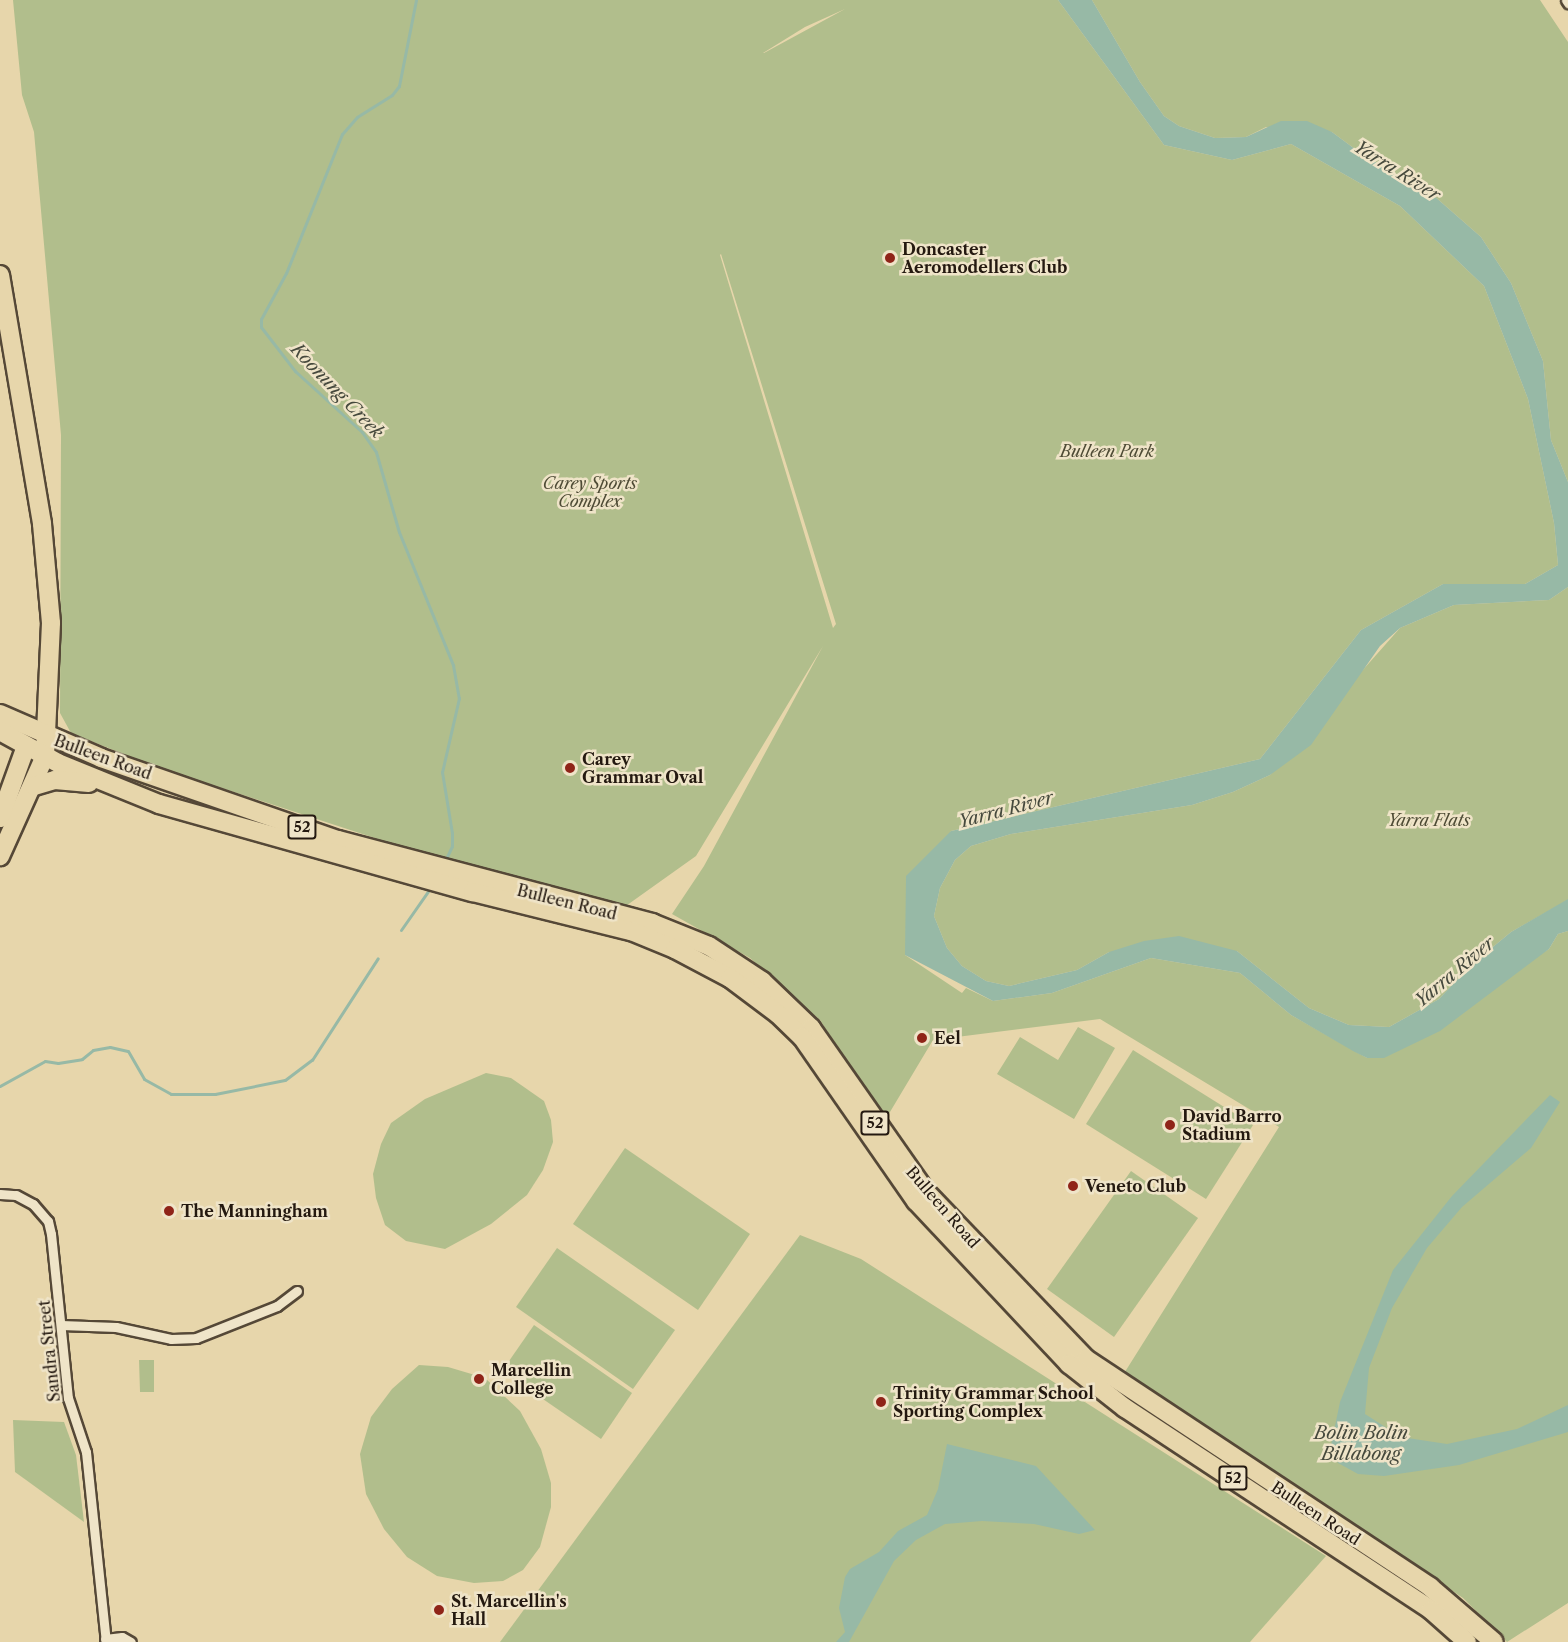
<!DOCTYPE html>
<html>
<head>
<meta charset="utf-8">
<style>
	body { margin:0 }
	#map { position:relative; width:1568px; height:1642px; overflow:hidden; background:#e7d6ab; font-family:"Libre Caslon Text",serif }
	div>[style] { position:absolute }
	.green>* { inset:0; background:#b1be8c }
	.water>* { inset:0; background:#97b9a6 }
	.stream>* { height:3px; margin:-1.5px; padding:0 1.5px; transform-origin:1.5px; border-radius:1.5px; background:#97b9a6 }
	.roads { filter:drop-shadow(2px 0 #554837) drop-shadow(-2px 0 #554837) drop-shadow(0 2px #554837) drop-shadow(0 -2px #554837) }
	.street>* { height:9px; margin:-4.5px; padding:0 4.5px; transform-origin:4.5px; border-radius:4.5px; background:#efe4c8 }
	.highway>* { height:18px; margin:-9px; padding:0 9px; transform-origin:9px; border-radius:9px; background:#e7d6ab }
	.dots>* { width:16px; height:16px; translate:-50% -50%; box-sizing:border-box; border:3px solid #efe4c8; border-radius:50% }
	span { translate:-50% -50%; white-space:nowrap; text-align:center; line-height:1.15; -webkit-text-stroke:5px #efe4c8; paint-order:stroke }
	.shield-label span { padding:2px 4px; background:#efe4c8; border:2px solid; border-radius:4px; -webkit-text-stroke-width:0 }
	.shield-label { font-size:15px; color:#241910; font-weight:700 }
	.poi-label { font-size:16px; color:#241910; font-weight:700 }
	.left { translate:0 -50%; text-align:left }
	.park-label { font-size:16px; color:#4e4b35; font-style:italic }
	.street-label { font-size:16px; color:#241910 }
	.water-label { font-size:18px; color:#46493d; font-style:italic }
</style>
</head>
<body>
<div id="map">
	<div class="green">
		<div style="clip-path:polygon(evenodd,13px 0,1058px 0,1164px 145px,1232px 160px,1291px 144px,1400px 206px,1484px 286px,1528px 399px,1554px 523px,1558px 565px,1525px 584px,1443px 584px,1361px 630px,1260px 759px,951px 831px,905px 955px,962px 993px,966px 988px,993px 1001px,1052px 993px,1151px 958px,1240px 973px,1291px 1015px,1367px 1058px,1549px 949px,1558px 934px,1568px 931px,1568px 1603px,1507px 1642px,1463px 1598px,1244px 1451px,1123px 1375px,1279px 1127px,1100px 1019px,933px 1040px,884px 1122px,820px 1020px,750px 958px,672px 914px,704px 866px,823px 646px,696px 856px,623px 908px,445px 861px,148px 764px,71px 733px,60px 713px,61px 435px,34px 132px,22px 95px,13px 0,845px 9px,764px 53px,763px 53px,805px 27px,845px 9px,13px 0,721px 254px,836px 624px,833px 628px,720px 255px,721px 254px)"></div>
		<div style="clip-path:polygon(1092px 0,1540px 0,1568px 42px,1568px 482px,1551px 440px,1543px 361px,1511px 283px,1481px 237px,1433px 195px,1363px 155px,1332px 132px,1266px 127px,1246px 137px,1215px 138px,1179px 126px,1164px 116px,1140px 82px)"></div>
		<div style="clip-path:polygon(1568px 587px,1568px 900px,1511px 932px,1471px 965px,1439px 999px,1389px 1027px,1349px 1025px,1309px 1008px,1237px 951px,1109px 952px,1077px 970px,1009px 986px,986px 981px,962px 966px,947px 948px,934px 916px,940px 888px,955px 860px,971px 846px,1011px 834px,1192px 805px,1233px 792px,1270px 775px,1400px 628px,1454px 605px,1549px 600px)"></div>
		<div style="clip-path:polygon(1078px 1027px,1115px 1048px,1074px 1119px,997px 1074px,1020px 1037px,1058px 1060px)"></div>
		<div style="clip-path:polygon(1133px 1050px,1253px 1125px,1206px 1199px,1086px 1124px)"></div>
		<div style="clip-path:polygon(486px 1073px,511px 1078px,544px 1101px,551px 1120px,553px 1142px,543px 1170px,527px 1195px,491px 1224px,445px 1249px,406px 1241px,385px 1225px,376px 1198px,373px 1174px,381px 1144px,391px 1123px,425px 1099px)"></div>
		<div style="clip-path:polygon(625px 1148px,750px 1234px,698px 1310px,573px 1224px)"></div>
		<div style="clip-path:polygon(1131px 1171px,1198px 1218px,1114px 1337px,1047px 1289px)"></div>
		<div style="clip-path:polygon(800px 1235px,861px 1259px,1326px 1556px,1250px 1642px,500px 1642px)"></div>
		<div style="clip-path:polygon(557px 1248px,675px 1330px,633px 1389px,516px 1307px)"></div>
		<div style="clip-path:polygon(534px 1325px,632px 1393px,601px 1439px,502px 1371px)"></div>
		<div style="clip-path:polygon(139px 1360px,154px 1360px,154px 1392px,140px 1392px)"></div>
		<div style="clip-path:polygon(419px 1365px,448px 1367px,485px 1378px,520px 1411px,541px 1449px,551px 1483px,551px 1507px,540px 1547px,523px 1570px,503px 1581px,474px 1583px,437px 1576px,407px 1557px,384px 1529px,366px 1494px,360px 1454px,371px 1417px,392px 1389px)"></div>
		<div style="clip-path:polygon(13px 1420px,64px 1422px,76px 1455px,84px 1522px,15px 1472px)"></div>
	</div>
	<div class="water">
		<div style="clip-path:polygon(1058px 0,1092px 0,1140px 82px,1164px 116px,1179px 126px,1215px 138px,1246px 137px,1281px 121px,1307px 121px,1332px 132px,1363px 155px,1433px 195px,1481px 237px,1511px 283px,1543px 361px,1551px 440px,1568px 482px,1568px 587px,1549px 600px,1454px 605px,1400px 628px,1380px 646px,1311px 745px,1270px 775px,1233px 792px,1192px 805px,1011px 834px,971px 846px,955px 860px,940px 888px,934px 916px,947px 948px,962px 966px,986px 981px,1009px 986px,1077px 970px,1109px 952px,1144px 941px,1179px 936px,1237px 951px,1309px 1008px,1349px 1025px,1389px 1027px,1439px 999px,1471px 965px,1511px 932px,1568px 899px,1568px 931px,1558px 934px,1549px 949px,1440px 1031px,1384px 1058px,1367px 1058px,1353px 1051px,1291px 1015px,1240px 973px,1151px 958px,1052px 993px,993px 1001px,905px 955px,906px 876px,951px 831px,1260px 759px,1361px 630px,1443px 584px,1525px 584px,1558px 565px,1554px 523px,1528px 399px,1484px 286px,1400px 206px,1291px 144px,1232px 160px,1164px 145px)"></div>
		<div style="clip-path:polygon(1550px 1095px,1560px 1102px,1531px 1148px,1462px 1207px,1427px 1248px,1392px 1308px,1369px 1368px,1365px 1414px,1401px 1437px,1447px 1444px,1517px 1429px,1568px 1405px,1568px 1432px,1459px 1465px,1384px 1476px,1358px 1474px,1338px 1463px,1331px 1445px,1340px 1402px,1393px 1270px,1452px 1196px)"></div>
		<div style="clip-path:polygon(947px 1444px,1036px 1466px,1095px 1530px,1079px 1534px,1034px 1524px,982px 1521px,945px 1524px,916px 1540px,894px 1561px,849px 1642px,836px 1642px,845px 1632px,839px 1608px,845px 1577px,850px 1569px,879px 1552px,898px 1531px,927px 1515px,938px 1489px)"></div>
	</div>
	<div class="stream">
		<div style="left:416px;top:0;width:88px;rotate:101.2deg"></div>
		<div style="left:399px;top:86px;width:11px;rotate:128deg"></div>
		<div style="left:392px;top:95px;width:41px;rotate:147.8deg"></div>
		<div style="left:357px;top:117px;width:23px;rotate:131deg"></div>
		<div style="left:342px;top:134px;width:150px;rotate:111.9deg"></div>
		<div style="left:286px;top:273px;width:52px;rotate:118.5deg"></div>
		<div style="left:261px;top:319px;width:8px;rotate:90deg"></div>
		<div style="left:261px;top:327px;width:56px;rotate:52.3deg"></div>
		<div style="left:295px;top:371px;width:91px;rotate:42.3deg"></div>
		<div style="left:362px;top:432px;width:24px;rotate:55deg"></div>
		<div style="left:376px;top:452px;width:83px;rotate:74deg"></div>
		<div style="left:399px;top:532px;width:144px;rotate:67.9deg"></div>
		<div style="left:453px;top:665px;width:34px;rotate:80deg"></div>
		<div style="left:459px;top:698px;width:76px;rotate:102.9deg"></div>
		<div style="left:442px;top:772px;width:62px;rotate:80.7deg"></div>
		<div style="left:452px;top:833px;width:13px;rotate:90deg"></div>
		<div style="left:452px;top:846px;width:19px;rotate:115deg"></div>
		<div style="left:401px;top:930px;width:52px;rotate:-55.1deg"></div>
		<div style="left:0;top:1086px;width:51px;rotate:-29.1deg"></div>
		<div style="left:45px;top:1061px;width:13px;rotate:9deg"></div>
		<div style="left:58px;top:1063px;width:24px;rotate:-9deg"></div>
		<div style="left:82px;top:1059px;width:14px;rotate:-39deg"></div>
		<div style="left:93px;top:1050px;width:17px;rotate:-10deg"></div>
		<div style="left:110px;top:1047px;width:18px;rotate:13deg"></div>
		<div style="left:128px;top:1051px;width:32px;rotate:60deg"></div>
		<div style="left:144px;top:1079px;width:31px;rotate:29deg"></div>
		<div style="left:171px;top:1094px;width:44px"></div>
		<div style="left:215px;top:1094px;width:71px;rotate:-11.3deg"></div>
		<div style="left:285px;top:1080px;width:34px;rotate:-37deg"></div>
		<div style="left:312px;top:1060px;width:121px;rotate:-57.1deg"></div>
	</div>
	<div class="roads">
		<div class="street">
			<div style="left:1566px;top:0;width:4px;rotate:56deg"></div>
			<div style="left:0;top:1194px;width:16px;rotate:4deg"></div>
			<div style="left:16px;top:1195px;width:19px;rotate:28deg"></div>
			<div style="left:33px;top:1204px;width:23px;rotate:49deg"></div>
			<div style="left:48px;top:1221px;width:13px;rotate:77deg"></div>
			<div style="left:51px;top:1234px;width:165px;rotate:84.1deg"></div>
			<div style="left:68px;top:1398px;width:57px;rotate:71.6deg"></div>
			<div style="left:86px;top:1452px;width:191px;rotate:84deg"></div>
			<div style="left:61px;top:1325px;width:55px;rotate:2.1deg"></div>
			<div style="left:116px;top:1327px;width:56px;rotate:12.3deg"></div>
			<div style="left:171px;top:1339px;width:25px;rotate:-2deg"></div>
			<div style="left:196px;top:1338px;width:87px;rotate:-21.6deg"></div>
			<div style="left:277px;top:1306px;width:25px;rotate:-37deg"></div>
			<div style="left:105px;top:1639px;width:17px;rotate:-7deg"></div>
			<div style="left:122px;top:1637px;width:10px;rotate:29deg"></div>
		</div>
		<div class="highway">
			<div style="left:0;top:275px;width:253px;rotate:80.4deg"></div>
			<div style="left:42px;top:524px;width:99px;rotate:84.8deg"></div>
			<div style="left:51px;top:623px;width:133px;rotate:92.6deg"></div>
			<div style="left:45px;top:756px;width:110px;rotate:114.2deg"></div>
			<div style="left:0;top:714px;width:110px;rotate:23.5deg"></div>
			<div style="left:101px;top:758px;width:251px;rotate:19.1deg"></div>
			<div style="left:338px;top:840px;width:325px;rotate:14.8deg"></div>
			<div style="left:652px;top:923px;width:61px;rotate:22deg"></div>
			<div style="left:709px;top:946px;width:64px;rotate:33.4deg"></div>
			<div style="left:762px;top:981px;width:68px;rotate:43.8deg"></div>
			<div style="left:811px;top:1028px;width:199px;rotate:55deg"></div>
			<div style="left:925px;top:1191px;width:233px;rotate:46.2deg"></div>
			<div style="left:1086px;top:1359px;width:413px;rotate:33.5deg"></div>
			<div style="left:1430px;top:1587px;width:84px;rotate:40.7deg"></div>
			<div style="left:0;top:731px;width:66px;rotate:28.9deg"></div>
			<div style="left:58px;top:763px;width:109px;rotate:22.1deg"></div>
			<div style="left:159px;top:804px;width:326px;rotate:15.7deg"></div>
			<div style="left:473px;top:892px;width:163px;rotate:13.9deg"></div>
			<div style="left:631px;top:931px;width:48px;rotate:22.2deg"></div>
			<div style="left:675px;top:949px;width:62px;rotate:27.8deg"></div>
			<div style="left:730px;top:978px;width:60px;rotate:36.9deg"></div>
			<div style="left:778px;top:1014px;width:33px;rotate:44deg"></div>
			<div style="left:802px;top:1037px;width:200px;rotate:55.2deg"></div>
			<div style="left:916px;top:1201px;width:224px;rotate:46.8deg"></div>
			<div style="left:1069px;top:1364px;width:71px;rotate:38.2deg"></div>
			<div style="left:1125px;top:1408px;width:367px;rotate:33.4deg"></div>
			<div style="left:1431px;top:1610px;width:48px;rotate:41.6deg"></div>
			<div style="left:34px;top:786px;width:22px;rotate:-16deg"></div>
			<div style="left:55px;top:780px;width:34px;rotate:5deg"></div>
			<div style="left:0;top:818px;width:77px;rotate:-70.1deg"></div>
		</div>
	</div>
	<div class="dots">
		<div style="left:890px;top:258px;background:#8f2418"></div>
		<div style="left:570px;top:768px;background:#8f2418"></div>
		<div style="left:922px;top:1038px;background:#8f2418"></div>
		<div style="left:1170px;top:1125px;background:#8f2418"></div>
		<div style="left:1073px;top:1186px;background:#8f2418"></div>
		<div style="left:169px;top:1211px;background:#8f2418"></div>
		<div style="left:479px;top:1379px;background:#8f2418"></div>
		<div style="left:881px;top:1402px;background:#8f2418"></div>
		<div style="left:439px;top:1610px;background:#8f2418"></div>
	</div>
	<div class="shield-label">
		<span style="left:302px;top:827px">52</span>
		<span style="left:875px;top:1123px">52</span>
		<span style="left:1233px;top:1478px">52</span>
	</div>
	<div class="poi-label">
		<span class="left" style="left:902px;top:258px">Doncaster<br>Aeromodellers Club</span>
		<span class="left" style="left:582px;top:768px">Carey<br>Grammar Oval</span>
		<span class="left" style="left:934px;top:1038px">Eel</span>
		<span class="left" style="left:1182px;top:1125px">David Barro<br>Stadium</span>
		<span class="left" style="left:1085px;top:1186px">Veneto Club</span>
		<span class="left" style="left:181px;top:1211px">The Manningham</span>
		<span class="left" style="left:491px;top:1379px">Marcellin<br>College</span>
		<span class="left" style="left:893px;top:1402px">Trinity Grammar School<br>Sporting Complex</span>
		<span class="left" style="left:451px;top:1610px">St. Marcellin's<br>Hall</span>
	</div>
	<div class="park-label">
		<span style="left:1107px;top:451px">Bulleen Park</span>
		<span style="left:590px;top:492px">Carey Sports<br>Complex</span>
		<span style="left:1429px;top:820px">Yarra Flats</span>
	</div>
	<div class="street-label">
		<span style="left:103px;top:757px;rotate:20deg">Bulleen Road</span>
		<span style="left:567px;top:902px;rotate:14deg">Bulleen Road</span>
		<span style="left:943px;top:1207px;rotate:49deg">Bulleen Road</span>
		<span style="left:49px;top:1351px;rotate:-96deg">Sandra Street</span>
		<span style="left:1316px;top:1513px;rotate:33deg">Bulleen Road</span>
	</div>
	<div class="water-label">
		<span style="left:1397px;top:171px;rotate:32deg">Yarra River</span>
		<span style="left:337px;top:391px;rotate:46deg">Koonung Creek</span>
		<span style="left:1006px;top:810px;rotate:-15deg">Yarra River</span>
		<span style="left:1455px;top:972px;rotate:-40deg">Yarra River</span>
		<span style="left:1361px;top:1444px">Bolin Bolin<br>Billabong</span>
	</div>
</div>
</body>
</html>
